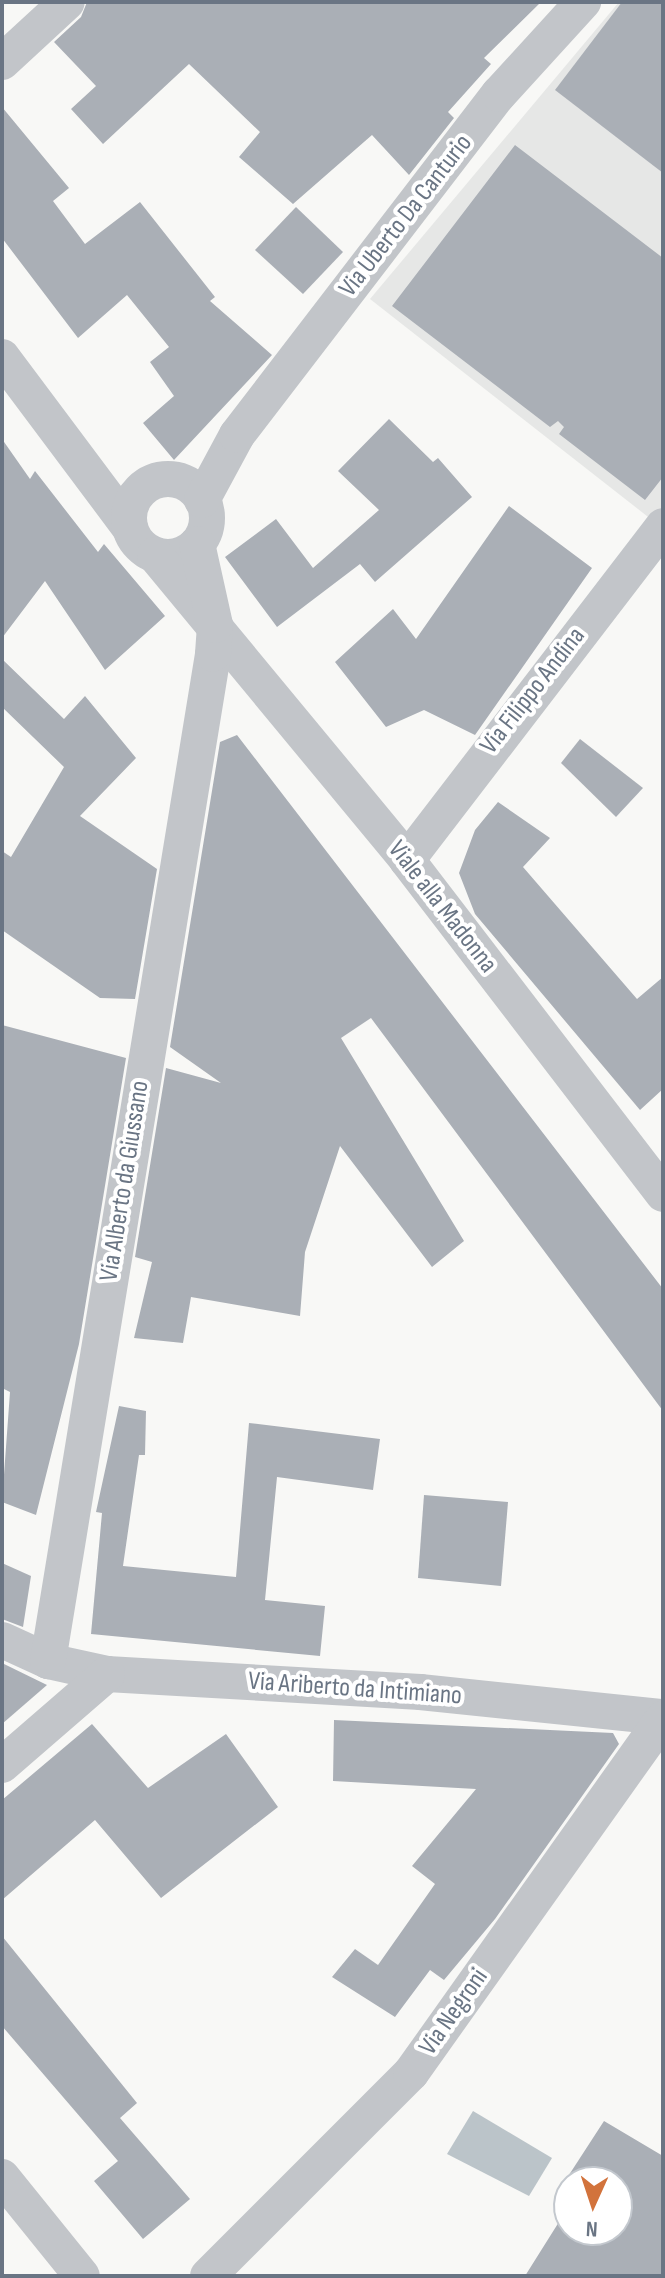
<!DOCTYPE html>
<html>
<head>
<meta charset="utf-8">
<style>
	body { margin:0 }
	#map { position:relative; width:665px; height:2278px; overflow:hidden; background:#f8f8f6; font-family:"Sofia Sans Condensed",sans-serif }
	div>[style] { position:absolute }
	.built>* { inset:0; background:#e6e7e6 }
	.water>* { inset:0; background:#bbc4c9 }
	.building>* { inset:0; background:#aaafb6 }
	.minor>* { height:36px; margin:-18px; padding:0 18px; transform-origin:18px; border-radius:18px; background:#c2c5c9 }
	.minor>.ring { margin:-18px; padding:0; box-sizing:content-box; background:none; border:36px solid #c2c5c9; border-radius:50% }
	span { translate:-50% -50%; white-space:nowrap; text-align:center; line-height:1.15; -webkit-text-stroke:8px #fff; paint-order:stroke }
	.street-label { font-size:26px; color:#6a7584 }
	.frame { position:absolute; inset:0; border:4px solid #6a7584; pointer-events:none }
	.north { position:absolute; left:553px; top:2166px; width:80px; height:80px; box-sizing:border-box; background:#fff; border:2px solid #c3c8ce; border-radius:50%; rotate:183deg; font-size:22px; font-weight:700; line-height:32px; text-align:center; color:#6a7584 }
	.north::after { content:''; display:block; margin:auto; width:28px; height:36px; background:#d2733c; clip-path:polygon(50% 0,100% 100%,50% 72%,0 100%) }
</style>
</head>
<body>
<div id="map">
	<div class="built">
		<div style="clip-path:polygon(619px 2px,663px 2px,663px 506px,652px 520px,370px 299px)"></div>
	</div>
	<div class="water">
		<div style="clip-path:polygon(473px 2111px,552px 2158px,529px 2196px,447px 2154px)"></div>
	</div>
	<div class="building">
		<div style="clip-path:polygon(87px 2px,541px 2px,484px 58px,491px 64px,448px 112px,454px 118px,409px 175px,372px 135px,293px 204px,239px 157px,260px 132px,189px 64px,103px 144px,71px 109px,96px 86px,54px 42px,81px 17px)"></div>
		<div style="clip-path:polygon(622px 2px,663px 2px,663px 173px,555px 90px)"></div>
		<div style="clip-path:polygon(2px 107px,69px 188px,53px 201px,85px 244px,140px 202px,215px 297px,210px 301px,272px 355px,174px 460px,143px 423px,174px 396px,150px 362px,169px 347px,127px 295px,78px 338px,2px 238px)"></div>
		<div style="clip-path:polygon(515px 145px,663px 258px,663px 477px,645px 500px,559px 434px,564px 427px,558px 421px,550px 427px,392px 306px)"></div>
		<div style="clip-path:polygon(296px 207px,343px 252px,303px 294px,255px 250px)"></div>
		<div style="clip-path:polygon(389px 419px,433px 462px,438px 458px,472px 497px,375px 582px,360px 564px,277px 627px,225px 557px,276px 519px,313px 568px,379px 510px,338px 471px)"></div>
		<div style="clip-path:polygon(2px 439px,30px 479px,35px 471px,98px 552px,104px 544px,165px 616px,105px 670px,45px 581px,2px 638px)"></div>
		<div style="clip-path:polygon(509px 506px,592px 568px,475px 735px,424px 710px,386px 727px,335px 662px,393px 609px,416px 639px)"></div>
		<div style="clip-path:polygon(2px 659px,64px 719px,85px 696px,136px 758px,80px 816px,157px 869px,135px 999px,100px 998px,2px 930px,2px 851px,11px 857px,64px 767px,2px 707px)"></div>
		<div style="clip-path:polygon(237px 735px,663px 1289px,663px 1411px,371px 1018px,341px 1038px,464px 1241px,432px 1267px,340px 1146px,305px 1252px,300px 1316px,191px 1297px,183px 1343px,134px 1338px,152px 1262px,135px 1257px,166px 1068px,221px 1083px,170px 1047px,220px 742px)"></div>
		<div style="clip-path:polygon(580px 739px,643px 788px,616px 817px,561px 763px)"></div>
		<div style="clip-path:polygon(498px 802px,550px 838px,523px 867px,637px 999px,663px 977px,663px 1089px,640px 1110px,475px 914px,459px 873px,475px 830px)"></div>
		<div style="clip-path:polygon(2px 1025px,126px 1058px,79px 1344px,36px 1515px,2px 1502px,10px 1392px,2px 1388px)"></div>
		<div style="clip-path:polygon(119px 1406px,146px 1411px,145px 1455px,139px 1455px,123px 1566px,236px 1577px,249px 1423px,380px 1439px,373px 1490px,277px 1477px,265px 1600px,325px 1606px,320px 1656px,91px 1634px,102px 1513px,96px 1512px)"></div>
		<div style="clip-path:polygon(424px 1495px,508px 1502px,501px 1586px,418px 1578px)"></div>
		<div style="clip-path:polygon(2px 1563px,31px 1576px,23px 1627px,2px 1619px)"></div>
		<div style="clip-path:polygon(2px 1663px,47px 1685px,2px 1724px)"></div>
		<div style="clip-path:polygon(334px 1720px,613px 1733px,619px 1744px,495px 1919px,444px 1980px,430px 1970px,395px 2017px,332px 1977px,355px 1949px,378px 1965px,435px 1884px,412px 1866px,476px 1789px,333px 1781px)"></div>
		<div style="clip-path:polygon(92px 1724px,148px 1788px,226px 1734px,278px 1807px,161px 1898px,95px 1820px,2px 1900px,2px 1800px)"></div>
		<div style="clip-path:polygon(2px 1936px,137px 2103px,120px 2118px,190px 2199px,143px 2239px,94px 2181px,118px 2161px,2px 2026px)"></div>
		<div style="clip-path:polygon(604px 2121px,663px 2156px,663px 2276px,525px 2276px,569px 2206px,569px 2230px,617px 2230px,617px 2182px,569px 2182px,569px 2206px,554px 2198px)"></div>
	</div>
	<div class="minor">
		<div style="left:2px;top:62px;width:88px;rotate:-42.7deg"></div>
		<div style="left:2px;top:357px;width:214px;rotate:53.2deg"></div>
		<div class="ring" style="left:129px;top:479px;width:42px;height:42px"></div>
		<div style="left:202px;top:500px;width:74px;rotate:-61.7deg"></div>
		<div style="left:237px;top:435px;width:430px;rotate:-52.5deg"></div>
		<div style="left:499px;top:94px;width:125px;rotate:-47.6deg"></div>
		<div style="left:155px;top:555px;width:396px;rotate:50.4deg"></div>
		<div style="left:407px;top:860px;width:421px;rotate:52.5deg"></div>
		<div style="left:407px;top:860px;width:421px;rotate:-52.5deg"></div>
		<div style="left:2px;top:1640px;width:51px;rotate:24.5deg"></div>
		<div style="left:48px;top:1661px;width:60px;rotate:12.4deg"></div>
		<div style="left:107px;top:1674px;width:314px;rotate:3.3deg"></div>
		<div style="left:420px;top:1692px;width:244px;rotate:5.9deg"></div>
		<div style="left:48px;top:1661px;width:1020px;rotate:-80.69deg"></div>
		<div style="left:213px;top:654px;width:29px;rotate:-86deg"></div>
		<div style="left:215px;top:625px;width:83px;rotate:-102.5deg"></div>
		<div style="left:2px;top:1765px;width:139px;rotate:-40.9deg"></div>
		<div style="left:2px;top:2177px;width:127px;rotate:51.1deg"></div>
		<div style="left:208px;top:2276px;width:287px;rotate:-45deg"></div>
		<div style="left:411px;top:2073px;width:435px;rotate:-54.6deg"></div>
	</div>
	<div class="street-label">
		<span style="left:406px;top:216px;rotate:-52deg">Via Uberto Da Canturio</span>
		<span style="left:533px;top:691px;rotate:-52deg">Via Filippo Andina</span>
		<span style="left:442px;top:907px;rotate:52deg">Viale alla Madonna</span>
		<span style="left:125px;top:1181px;rotate:-81deg">Via Alberto da Giussano</span>
		<span style="left:355px;top:1689px;rotate:4deg">Via Ariberto da Intimiano</span>
		<span style="left:454px;top:2012px;rotate:-55deg">Via Negroni</span>
	</div>
	<div class="frame"></div>
	<div class="north">N</div>
</div>
</body>
</html>
